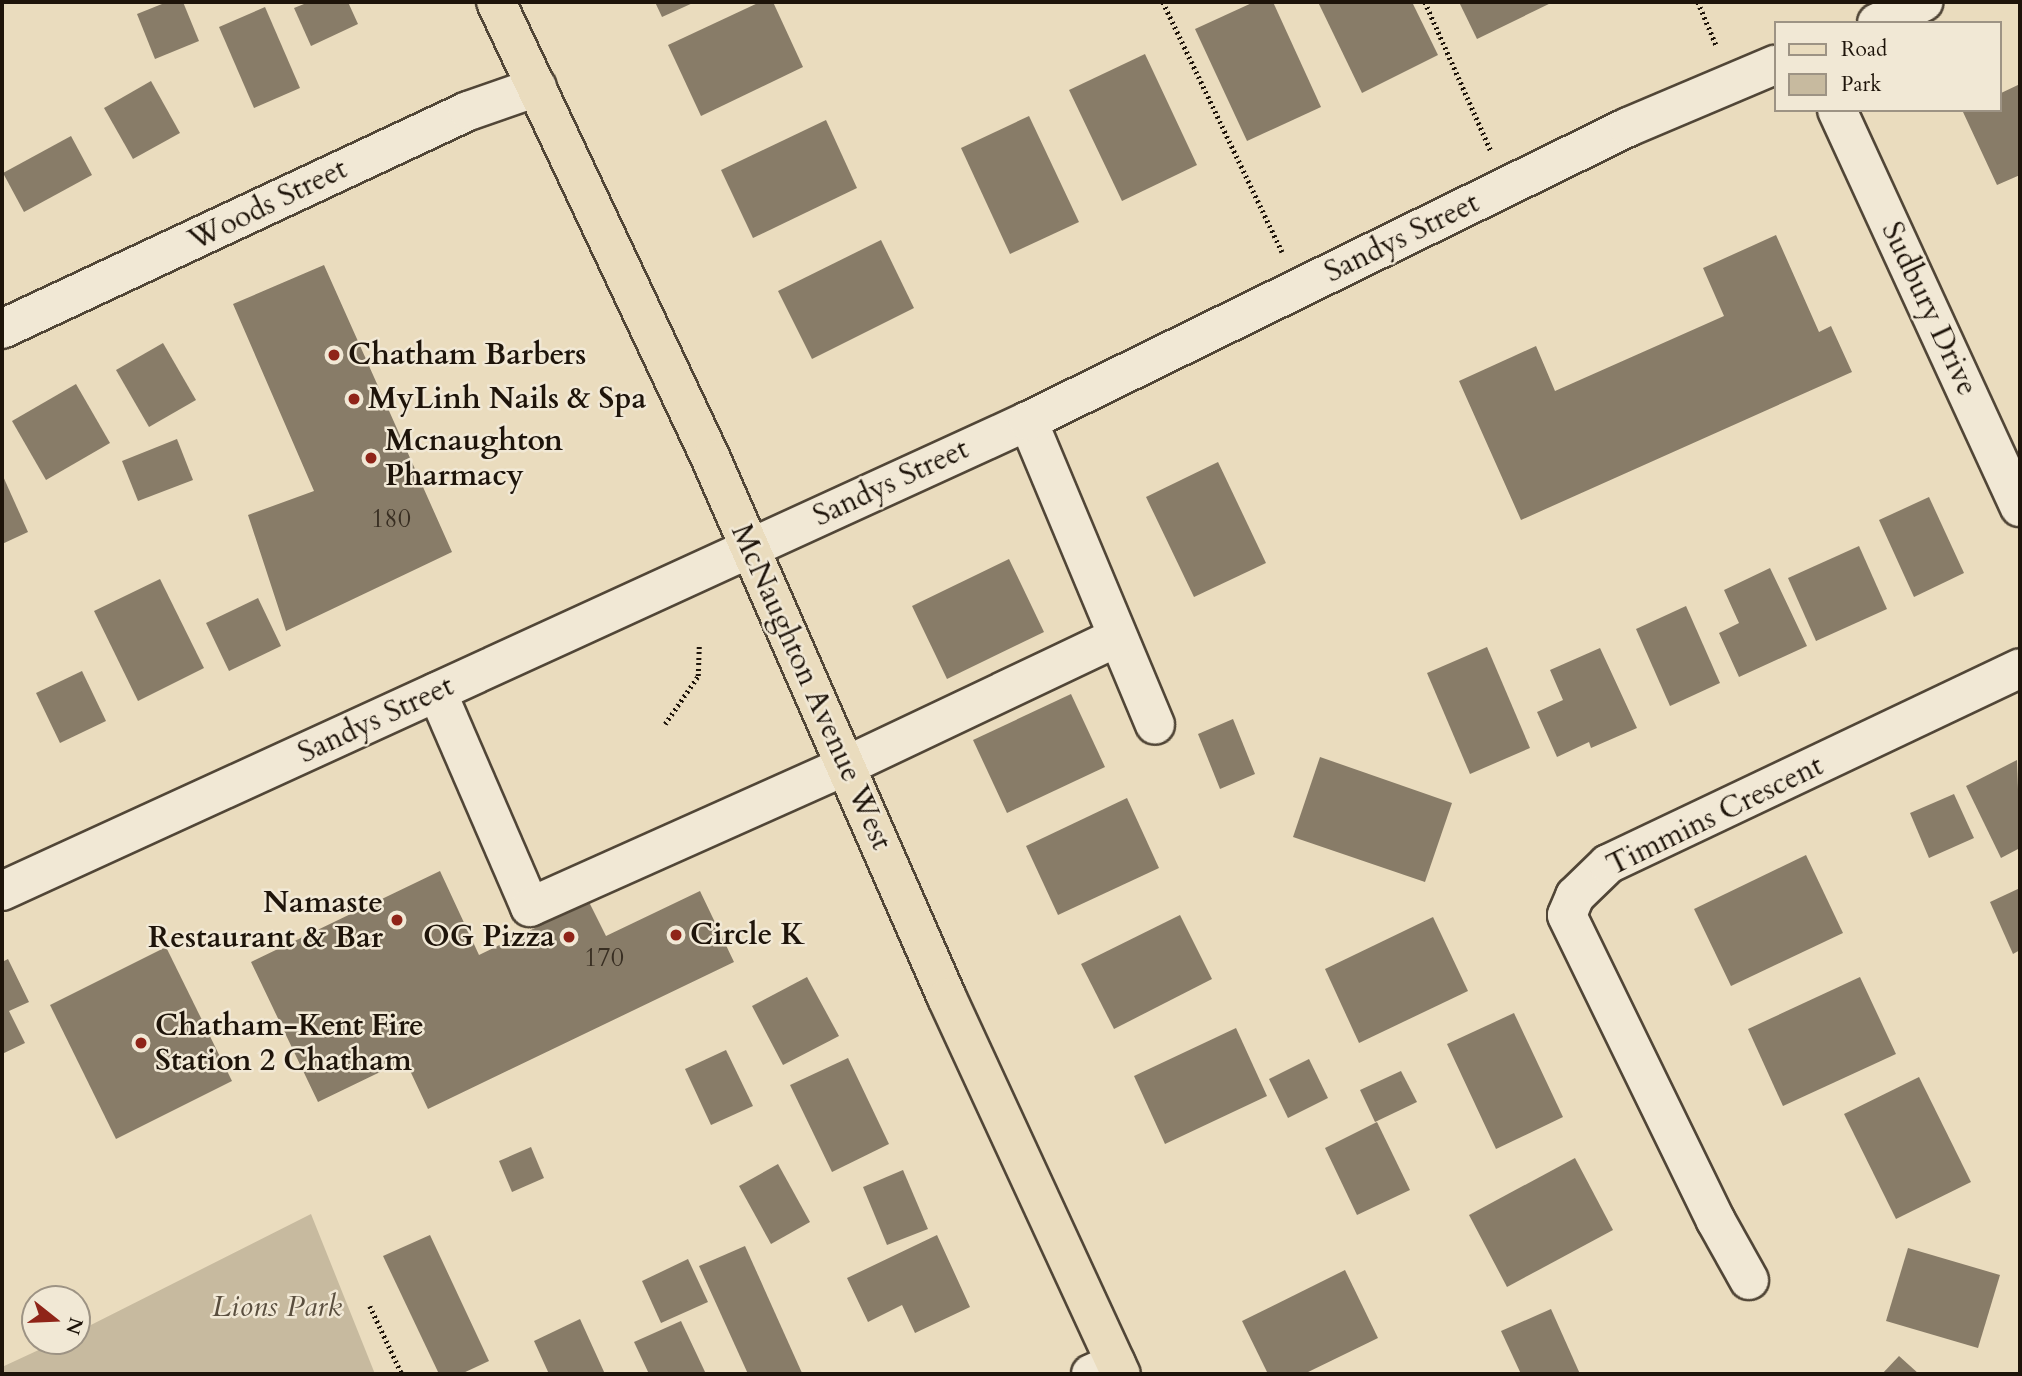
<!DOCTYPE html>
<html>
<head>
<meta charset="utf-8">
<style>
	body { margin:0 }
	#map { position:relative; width:2022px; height:1376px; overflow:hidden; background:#eadcbe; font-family:Cardo,serif }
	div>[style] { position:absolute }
	.green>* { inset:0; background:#c7ba9f }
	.building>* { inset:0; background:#887c68 }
	.path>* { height:4.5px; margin-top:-2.25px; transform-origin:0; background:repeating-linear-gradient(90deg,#1e140a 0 2px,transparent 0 5.5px) }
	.roads { filter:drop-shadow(2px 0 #514637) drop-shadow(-2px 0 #514637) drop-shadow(0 2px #514637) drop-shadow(0 -2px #514637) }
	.minor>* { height:38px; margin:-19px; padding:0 19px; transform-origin:19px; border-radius:19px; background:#f1e8d5 }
	.major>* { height:38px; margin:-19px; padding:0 19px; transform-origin:19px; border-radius:19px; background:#eadcbe }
	.dots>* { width:19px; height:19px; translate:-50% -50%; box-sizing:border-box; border:4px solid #f1e8d5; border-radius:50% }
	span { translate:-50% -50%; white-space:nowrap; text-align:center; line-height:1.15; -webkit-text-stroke:5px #f1e8d5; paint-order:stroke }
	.number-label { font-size:26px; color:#382e22 }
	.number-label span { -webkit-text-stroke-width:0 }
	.street-label { font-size:30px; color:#1e140a }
	.poi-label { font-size:30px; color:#1e140a; font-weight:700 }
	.left { translate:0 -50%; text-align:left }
	.right { translate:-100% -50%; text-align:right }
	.park-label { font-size:30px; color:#594e3e; font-style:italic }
	.frame { position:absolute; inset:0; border:4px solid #1e140a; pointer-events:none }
	.legend { position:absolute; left:1774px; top:21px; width:228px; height:91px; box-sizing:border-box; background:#f1e8d5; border:2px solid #9d9384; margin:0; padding:9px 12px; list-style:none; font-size:21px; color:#1e140a }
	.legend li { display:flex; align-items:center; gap:14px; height:35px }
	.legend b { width:35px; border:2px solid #9d9384 }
	.north { position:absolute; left:21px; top:1285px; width:70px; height:70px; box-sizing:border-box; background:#f1e8d5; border:2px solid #9d9384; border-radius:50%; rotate:108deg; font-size:19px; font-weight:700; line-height:28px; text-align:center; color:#1e140a }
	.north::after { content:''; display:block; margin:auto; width:24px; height:32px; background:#8f2418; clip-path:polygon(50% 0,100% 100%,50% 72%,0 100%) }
</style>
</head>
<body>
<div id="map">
	<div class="green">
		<div style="clip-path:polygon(311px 1214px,375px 1374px,2px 1374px,2px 1367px,58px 1341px,77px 1341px,77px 1332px)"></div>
	</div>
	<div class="building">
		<div style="clip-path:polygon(167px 2px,183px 2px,199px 41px,155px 59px,137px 14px)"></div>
		<div style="clip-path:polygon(309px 2px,348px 2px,358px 24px,311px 46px,294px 8px)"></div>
		<div style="clip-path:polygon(655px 2px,695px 2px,662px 17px)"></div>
		<div style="clip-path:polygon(760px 2px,773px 2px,803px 67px,701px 116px,668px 45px)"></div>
		<div style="clip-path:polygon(1254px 2px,1273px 2px,1321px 107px,1247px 141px,1195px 29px)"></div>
		<div style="clip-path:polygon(1318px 2px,1412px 2px,1438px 55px,1362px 93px)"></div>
		<div style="clip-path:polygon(1459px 2px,1553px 2px,1477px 39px)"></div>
		<div style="clip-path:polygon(265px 7px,300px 88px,254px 108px,219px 27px)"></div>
		<div style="clip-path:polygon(1145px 54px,1197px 165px,1122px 201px,1069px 90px)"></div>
		<div style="clip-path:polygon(151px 81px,180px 133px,133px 159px,104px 108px)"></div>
		<div style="clip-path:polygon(2020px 84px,2020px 175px,1997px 185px,1963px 112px,1999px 110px,1999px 94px)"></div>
		<div style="clip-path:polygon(1029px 116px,1079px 222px,1010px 254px,961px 148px)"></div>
		<div style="clip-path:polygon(826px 120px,857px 188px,753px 238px,721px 170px)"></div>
		<div style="clip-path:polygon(71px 136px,92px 175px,24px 212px,3px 173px)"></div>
		<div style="clip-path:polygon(1776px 235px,1819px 332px,1831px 326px,1852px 372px,1521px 520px,1459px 381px,1536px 346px,1555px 391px,1724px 316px,1703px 268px)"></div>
		<div style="clip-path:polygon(881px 240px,914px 308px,812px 359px,778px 291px)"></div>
		<div style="clip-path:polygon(324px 265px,452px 552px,286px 631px,248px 515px,314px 491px,233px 304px)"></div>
		<div style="clip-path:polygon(163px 343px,196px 400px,149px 427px,116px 370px)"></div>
		<div style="clip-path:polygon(76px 384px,110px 443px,46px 480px,12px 421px)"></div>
		<div style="clip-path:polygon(177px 439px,193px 480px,138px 501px,122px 461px)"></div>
		<div style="clip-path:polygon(1218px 462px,1266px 563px,1194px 597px,1146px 497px)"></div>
		<div style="clip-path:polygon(2px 474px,28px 532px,2px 544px)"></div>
		<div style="clip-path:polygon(1929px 497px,1964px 573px,1914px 597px,1879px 520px)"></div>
		<div style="clip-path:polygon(1859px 546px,1887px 609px,1816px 641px,1788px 578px)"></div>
		<div style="clip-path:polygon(1009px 559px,1044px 632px,947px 679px,912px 606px)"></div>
		<div style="clip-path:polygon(1770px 568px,1807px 646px,1739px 677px,1719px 633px,1739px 623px,1724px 590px)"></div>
		<div style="clip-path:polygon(160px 579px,204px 668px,138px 701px,94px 611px)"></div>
		<div style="clip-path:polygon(258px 598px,281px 646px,229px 671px,206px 623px)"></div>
		<div style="clip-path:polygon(1686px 606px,1720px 683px,1670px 706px,1636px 629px)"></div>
		<div style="clip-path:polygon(1487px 647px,1530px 748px,1470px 774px,1427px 673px)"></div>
		<div style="clip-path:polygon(1600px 648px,1637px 728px,1591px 748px,1589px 742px,1557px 757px,1537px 712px,1563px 700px,1550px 670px)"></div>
		<div style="clip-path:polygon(82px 671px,106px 721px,60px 743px,36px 693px)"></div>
		<div style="clip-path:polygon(1071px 694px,1105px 767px,1007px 813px,973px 740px)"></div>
		<div style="clip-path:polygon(1233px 719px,1255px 774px,1220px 789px,1198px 734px)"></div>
		<div style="clip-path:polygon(1320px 757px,1452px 803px,1425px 882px,1293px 837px)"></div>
		<div style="clip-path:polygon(2017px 760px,2020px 848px,2001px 858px,1966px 786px)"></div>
		<div style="clip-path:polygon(1954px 794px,1974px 838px,1929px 858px,1910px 813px)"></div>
		<div style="clip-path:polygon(1127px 798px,1159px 868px,1058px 915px,1026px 846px)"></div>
		<div style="clip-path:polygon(1806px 855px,1843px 933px,1731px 986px,1694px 909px)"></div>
		<div style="clip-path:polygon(440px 871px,479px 955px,589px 902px,606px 936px,700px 891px,734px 962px,428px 1109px,405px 1060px,318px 1102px,251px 962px)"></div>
		<div style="clip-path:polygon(2020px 888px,2020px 950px,2013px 954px,1990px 902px)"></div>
		<div style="clip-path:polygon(1180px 915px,1212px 979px,1114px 1029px,1081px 964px)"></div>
		<div style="clip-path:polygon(1433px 917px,1468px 991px,1359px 1043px,1325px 969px)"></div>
		<div style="clip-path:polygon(166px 947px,232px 1081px,116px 1139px,50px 1005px)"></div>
		<div style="clip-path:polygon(8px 959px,29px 1002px,9px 1011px,25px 1043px,2px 1054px,2px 962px)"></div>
		<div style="clip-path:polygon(807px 977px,839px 1036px,783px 1065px,752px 1006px)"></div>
		<div style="clip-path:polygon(1860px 977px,1896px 1054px,1783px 1106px,1748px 1029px)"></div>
		<div style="clip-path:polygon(1514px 1013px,1563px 1117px,1496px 1149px,1447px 1044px)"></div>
		<div style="clip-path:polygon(1236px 1028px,1267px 1096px,1165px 1144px,1134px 1076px)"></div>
		<div style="clip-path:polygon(726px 1050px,753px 1106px,711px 1125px,685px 1069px)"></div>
		<div style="clip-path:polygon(848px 1058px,889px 1144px,832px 1172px,790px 1085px)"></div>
		<div style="clip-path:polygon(1309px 1059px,1328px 1098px,1288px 1118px,1269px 1079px)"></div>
		<div style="clip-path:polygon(1401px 1071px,1417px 1102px,1375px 1122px,1360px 1090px)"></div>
		<div style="clip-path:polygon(1919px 1077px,1971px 1182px,1896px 1219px,1844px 1114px)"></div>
		<div style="clip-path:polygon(1377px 1122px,1410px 1190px,1357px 1215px,1325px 1148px)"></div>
		<div style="clip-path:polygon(531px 1147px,544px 1178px,512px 1192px,499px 1161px)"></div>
		<div style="clip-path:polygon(1575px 1158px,1613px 1230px,1507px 1287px,1469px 1215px)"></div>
		<div style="clip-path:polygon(778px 1164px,810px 1222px,771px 1244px,739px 1186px)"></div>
		<div style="clip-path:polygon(903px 1170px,928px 1229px,887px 1245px,863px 1187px)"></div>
		<div style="clip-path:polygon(430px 1235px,489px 1361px,461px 1374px,439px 1374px,383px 1256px)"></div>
		<div style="clip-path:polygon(937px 1235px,970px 1307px,915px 1333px,902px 1305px,868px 1322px,847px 1278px)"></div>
		<div style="clip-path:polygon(745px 1246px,802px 1373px,799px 1374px,748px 1374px,699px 1266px)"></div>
		<div style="clip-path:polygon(1908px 1248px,2000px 1275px,1978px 1348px,1886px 1321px)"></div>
		<div style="clip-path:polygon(688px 1259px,708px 1302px,661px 1323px,642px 1281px)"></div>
		<div style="clip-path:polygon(1345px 1270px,1378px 1338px,1304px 1374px,1268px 1374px,1242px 1321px)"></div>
		<div style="clip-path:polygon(1551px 1309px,1580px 1374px,1521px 1374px,1501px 1331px)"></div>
		<div style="clip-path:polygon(580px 1319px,605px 1374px,549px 1374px,534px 1341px)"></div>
		<div style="clip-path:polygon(681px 1321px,706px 1374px,649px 1374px,634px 1342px)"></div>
		<div style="clip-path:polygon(1899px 1356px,1919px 1374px,1882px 1374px)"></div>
	</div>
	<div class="path">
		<div style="left:1163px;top:2px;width:277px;rotate:64.5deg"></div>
		<div style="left:1425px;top:2px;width:163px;rotate:66.1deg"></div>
		<div style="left:1698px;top:2px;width:49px;rotate:67.1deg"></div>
		<div style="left:665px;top:724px;width:58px;rotate:-55.5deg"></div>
		<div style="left:698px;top:676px;width:30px;rotate:-88deg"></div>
		<div style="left:370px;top:1306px;width:75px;rotate:64.8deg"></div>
	</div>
	<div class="roads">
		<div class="minor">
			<div style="left:1877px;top:23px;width:51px;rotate:-24.5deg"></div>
			<div style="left:1837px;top:110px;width:437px;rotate:65.3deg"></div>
			<div style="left:2px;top:329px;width:514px;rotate:-25.07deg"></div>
			<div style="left:468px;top:111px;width:73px;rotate:-19.2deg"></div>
			<div style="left:1028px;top:421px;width:329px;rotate:67.3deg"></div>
			<div style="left:437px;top:692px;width:234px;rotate:66.6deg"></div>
			<div style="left:530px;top:907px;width:348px;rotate:-24.1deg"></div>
			<div style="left:848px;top:765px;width:296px;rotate:-25.4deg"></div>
			<div style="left:2px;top:891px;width:1129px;rotate:-24.61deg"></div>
			<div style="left:1028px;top:421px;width:668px;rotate:-26.1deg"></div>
			<div style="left:1628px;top:127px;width:160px;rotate:-22.9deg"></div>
			<div style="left:1749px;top:1280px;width:68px;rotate:-119.2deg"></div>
			<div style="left:1716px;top:1221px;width:340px;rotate:-116deg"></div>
			<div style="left:1567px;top:915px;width:21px;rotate:-67deg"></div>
			<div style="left:1575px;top:896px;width:46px;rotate:-44.1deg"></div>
			<div style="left:1608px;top:864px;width:456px;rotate:-25.4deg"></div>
			<div style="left:1091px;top:1374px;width:27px;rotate:-24deg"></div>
		</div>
		<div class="major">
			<div style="left:496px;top:2px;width:505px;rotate:64.8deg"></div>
			<div style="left:711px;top:459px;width:588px;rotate:66.35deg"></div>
			<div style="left:947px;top:998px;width:414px;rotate:65.2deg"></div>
		</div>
	</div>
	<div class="dots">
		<div style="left:334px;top:355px;background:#8f2418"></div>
		<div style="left:354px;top:399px;background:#8f2418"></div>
		<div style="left:371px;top:458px;background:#8f2418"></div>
		<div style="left:397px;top:920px;background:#8f2418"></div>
		<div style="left:676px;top:935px;background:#8f2418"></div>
		<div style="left:569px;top:937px;background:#8f2418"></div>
		<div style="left:141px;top:1043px;background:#8f2418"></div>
	</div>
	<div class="number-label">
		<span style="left:391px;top:519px">180</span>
		<span style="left:604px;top:958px">170</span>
	</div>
	<div class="street-label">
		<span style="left:268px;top:205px;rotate:-26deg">Woods Street</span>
		<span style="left:1402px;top:238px;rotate:-26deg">Sandys Street</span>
		<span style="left:1929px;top:309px;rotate:65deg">Sudbury Drive</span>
		<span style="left:891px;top:483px;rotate:-25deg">Sandys Street</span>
		<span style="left:811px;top:687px;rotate:66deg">McNaughton Avenue West</span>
		<span style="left:376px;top:720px;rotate:-25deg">Sandys Street</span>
		<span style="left:1715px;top:816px;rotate:-26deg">Timmins Crescent</span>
	</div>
	<div class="poi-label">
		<span class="left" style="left:348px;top:355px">Chatham Barbers</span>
		<span class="left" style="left:368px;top:399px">MyLinh Nails &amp; Spa</span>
		<span class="left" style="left:385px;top:458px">Mcnaughton<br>Pharmacy</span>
		<span class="right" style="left:383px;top:920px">Namaste<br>Restaurant &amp; Bar</span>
		<span class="left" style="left:690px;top:935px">Circle K</span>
		<span class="right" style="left:555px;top:937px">OG Pizza</span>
		<span class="left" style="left:155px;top:1043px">Chatham-Kent Fire<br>Station 2 Chatham</span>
	</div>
	<div class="park-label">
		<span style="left:277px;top:1307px">Lions Park</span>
	</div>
	<div class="frame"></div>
	<ul class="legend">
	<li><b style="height:9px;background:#eadcbe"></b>Road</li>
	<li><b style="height:19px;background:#c7ba9f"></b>Park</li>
	</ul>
	<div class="north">N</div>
</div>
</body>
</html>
